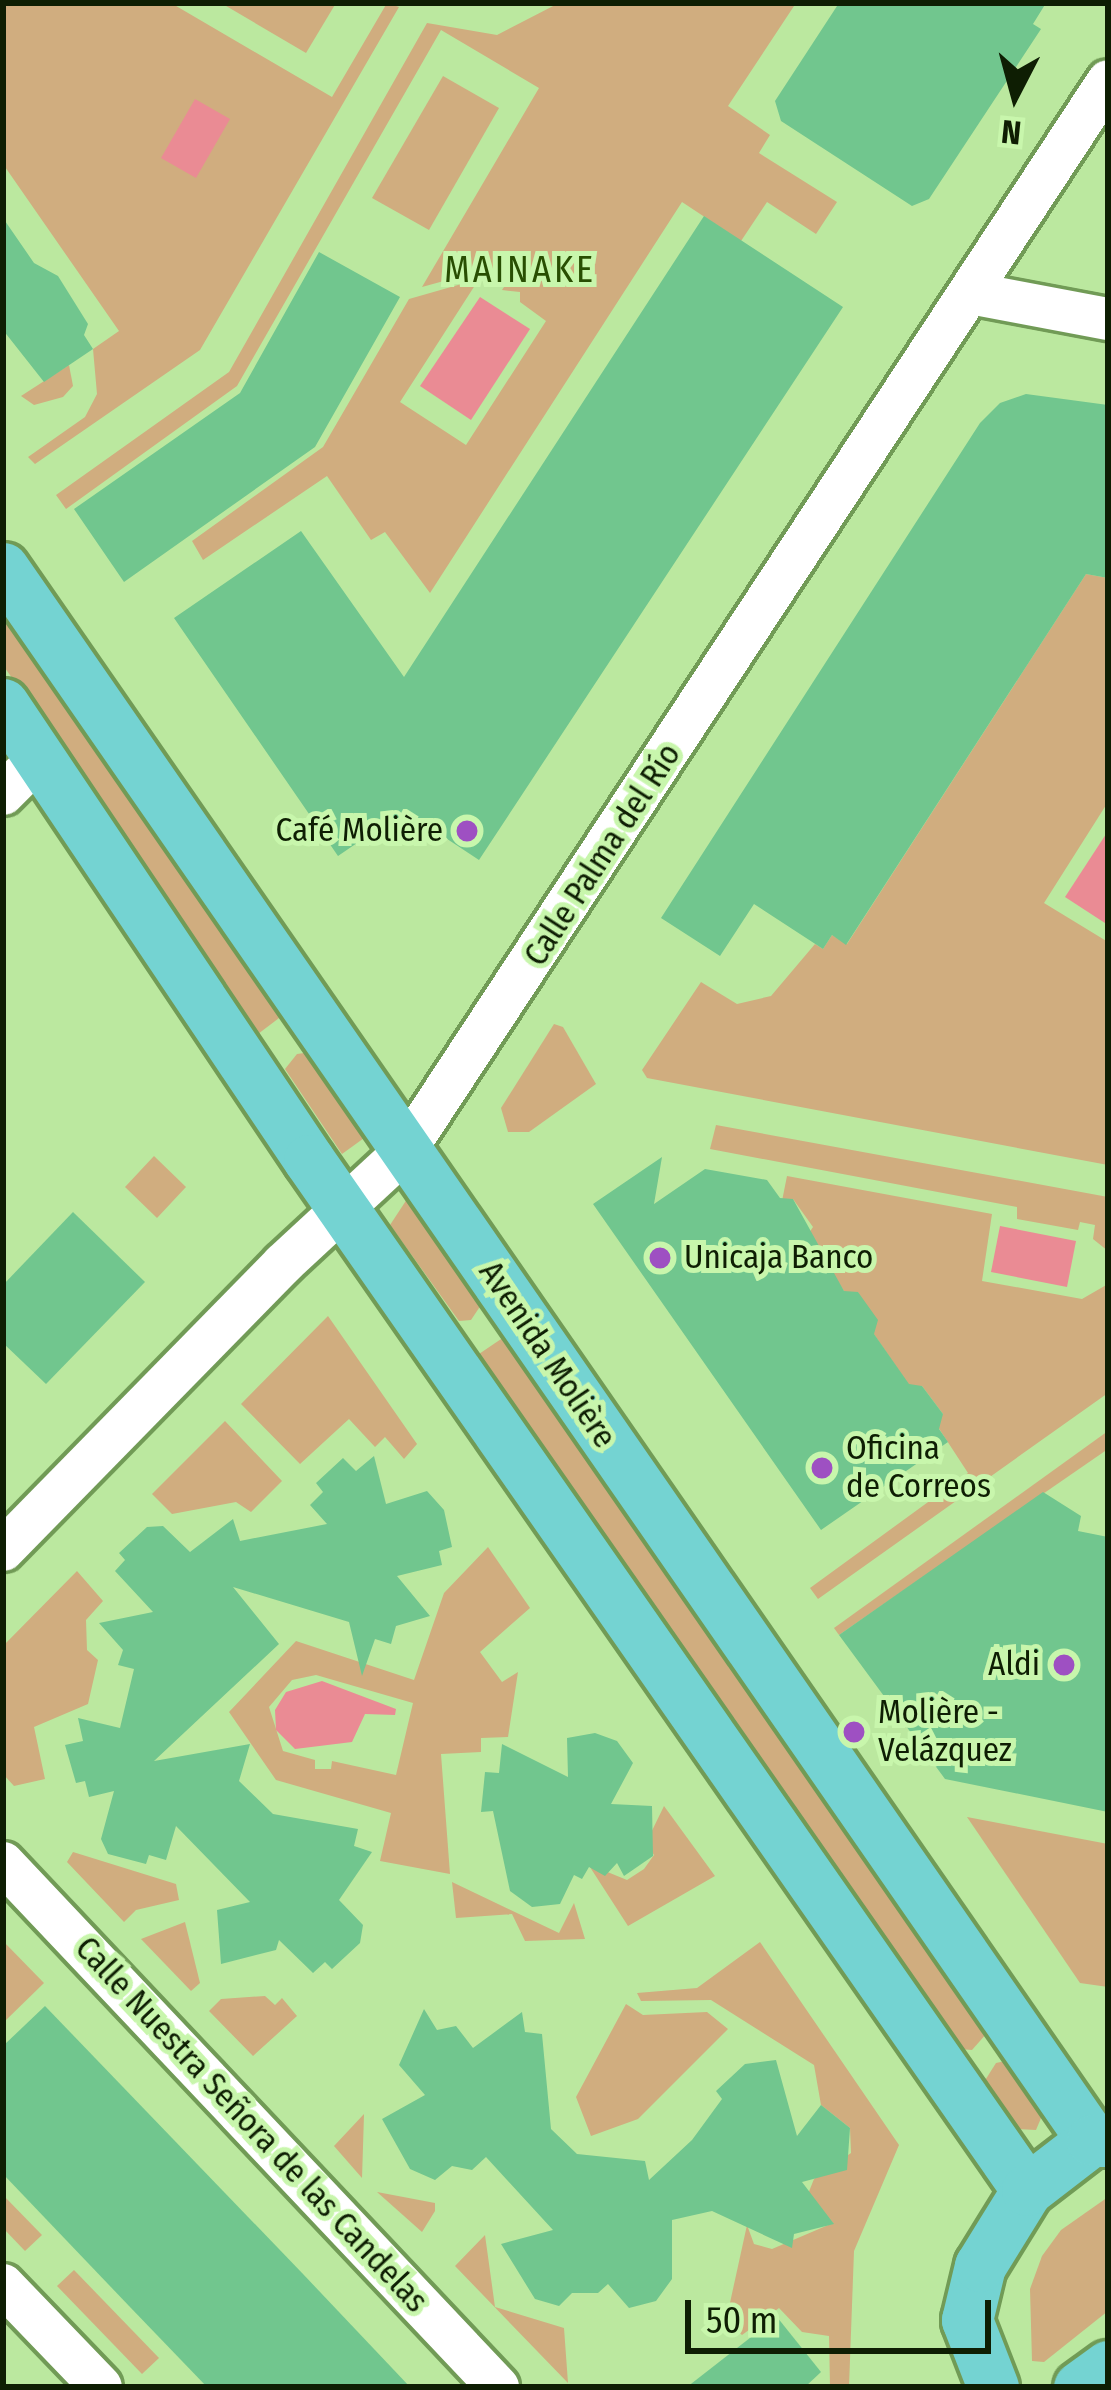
<!DOCTYPE html>
<html>
<head>
<meta charset="utf-8">
<style>
	body { margin:0 }
	#map { position:relative; width:1111px; height:2390px; overflow:hidden; background:#bbe89f; font-family:"Fira Sans Condensed",sans-serif }
	div>[style] { position:absolute }
	.green>* { inset:0; background:#d0ad7f }
	.water>* { inset:0; background:#ea8b94 }
	.building>* { inset:0; background:#71c68e }
	.roads { filter:drop-shadow(3px 0 #719b56) drop-shadow(-3px 0 #719b56) drop-shadow(0 3px #719b56) drop-shadow(0 -3px #719b56) }
	.minor>* { height:42px; margin:-21px; padding:0 21px; transform-origin:21px; border-radius:21px; background:#fff }
	.major>* { height:51px; margin:-25.5px; padding:0 25.5px; transform-origin:25.5px; border-radius:25.5px; background:#74d3d2 }
	.dots>* { width:33px; height:33px; translate:-50% -50%; box-sizing:border-box; border:6px solid #c8f6ac; border-radius:50% }
	span { translate:-50% -50%; white-space:nowrap; text-align:center; line-height:1.15; -webkit-text-stroke:10px #c8f6ac; paint-order:stroke }
	.poi-label { font-size:33px; color:#0e1e03 }
	.right { translate:-100% -50%; text-align:right }
	.left { translate:0 -50%; text-align:left }
	.street-label { font-size:33px; color:#0e1e03 }
	.neighbourhood-label { font-size:36px; color:#284e02; letter-spacing:3px }
	.frame { position:absolute; inset:0; border:6px solid #0e1e03; pointer-events:none }
	.north { position:absolute; left:955px; top:36px; width:120px; height:120px; -webkit-text-stroke:9px #c8f6ac; paint-order:stroke; rotate:186deg; font-size:33px; font-weight:700; line-height:48px; text-align:center; color:#0e1e03 }
	.north::after { content:''; display:block; margin:auto; width:42px; height:54px; background:#0e1e03; clip-path:polygon(50% 0,100% 100%,50% 72%,0 100%) }
	.scale { position:absolute; left:685px; top:2300px; width:306px; height:54px; box-sizing:border-box; border:6px solid #0e1e03; border-top:0; padding-left:15px; font-size:36px; line-height:42px; white-space:nowrap; color:#0e1e03; -webkit-text-stroke:9px #c8f6ac; paint-order:stroke }
</style>
</head>
<body>
<div id="map">
	<div class="green">
		<div style="clip-path:polygon(3px 3px,171px 3px,332px 97px,387px 3px,399px 7px,200px 350px,35px 464px,28px 457px,85px 417px,97px 394px,93px 349px,119px 331px,3px 164px)"></div>
		<div style="clip-path:polygon(221px 3px,336px 3px,306px 53px)"></div>
		<div style="clip-path:polygon(559px 3px,796px 3px,728px 106px,770px 135px,759px 153px,837px 202px,816px 234px,767px 202px,741px 241px,682px 202px,430px 593px,385px 532px,371px 540px,327px 476px,203px 560px,192px 541px,323px 447px,409px 299px,479px 279px,400px 402px,466px 445px,546px 321px,520px 302px,520px 292px,502px 290px,512px 275px,501px 269px,494px 278px,480px 271px,422px 287px,539px 88px,441px 30px,237px 386px,66px 509px,56px 495px,229px 372px,427px 23px,497px 35px)"></div>
		<div style="clip-path:polygon(443px 76px,499px 108px,429px 230px,372px 198px)"></div>
		<div style="clip-path:polygon(69px 365px,73px 386px,63px 397px,34px 405px,21px 396px)"></div>
		<div style="clip-path:polygon(1086px 574px,1108px 578px,1108px 802px,1044px 903px,1108px 942px,1108px 1165px,647px 1078px,642px 1070px,701px 982px,737px 1004px,771px 996px,815px 944px,823px 949px,832px 935px,847px 944px)"></div>
		<div style="clip-path:polygon(3px 602px,287px 1012px,258px 1034px,3px 665px)"></div>
		<div style="clip-path:polygon(554px 1024px,563px 1027px,596px 1084px,529px 1132px,508px 1132px,501px 1108px)"></div>
		<div style="clip-path:polygon(311px 1052px,371px 1133px,342px 1154px,285px 1069px,297px 1054px)"></div>
		<div style="clip-path:polygon(716px 1125px,1108px 1197px,1108px 1251px,1093px 1239px,1095px 1225px,1080px 1222px,1078px 1230px,1017px 1219px,1017px 1207px,710px 1149px)"></div>
		<div style="clip-path:polygon(154px 1156px,186px 1187px,157px 1218px,125px 1187px)"></div>
		<div style="clip-path:polygon(787px 1176px,992px 1214px,982px 1281px,1082px 1299px,1108px 1284px,1108px 1393px,818px 1599px,810px 1588px,968px 1473px,936px 1424px,943px 1414px,922px 1386px,911px 1388px,871px 1330px,858px 1292px,846px 1294px,807px 1236px,813px 1227px,793px 1199px,782px 1201px)"></div>
		<div style="clip-path:polygon(411px 1193px,483px 1302px,471px 1320px,459px 1321px,390px 1225px)"></div>
		<div style="clip-path:polygon(328px 1316px,417px 1444px,404px 1459px,385px 1437px,375px 1447px,349px 1419px,300px 1464px,241px 1404px)"></div>
		<div style="clip-path:polygon(507px 1335px,987px 2033px,972px 2050px,960px 2049px,479px 1354px)"></div>
		<div style="clip-path:polygon(225px 1421px,282px 1481px,251px 1512px,236px 1502px,172px 1514px,152px 1494px)"></div>
		<div style="clip-path:polygon(1108px 1431px,1108px 1449px,839px 1635px,834px 1628px)"></div>
		<div style="clip-path:polygon(evenodd,488px 1547px,530px 1608px,480px 1652px,502px 1682px,518px 1672px,508px 1737px,481px 1738px,481px 1752px,441px 1754px,450px 1874px,380px 1861px,391px 1813px,276px 1780px,229px 1712px,296px 1641px,414px 1680px,444px 1593px,488px 1547px,316px 1675px,413px 1703px,396px 1775px,332px 1761px,331px 1769px,315px 1769px,315px 1760px,283px 1751px,269px 1707px,292px 1680px,316px 1675px)"></div>
		<div style="clip-path:polygon(77px 1571px,103px 1601px,86px 1620px,87px 1650px,98px 1660px,88px 1704px,34px 1727px,45px 1779px,14px 1786px,3px 1774px,3px 1646px)"></div>
		<div style="clip-path:polygon(664px 1806px,715px 1876px,628px 1926px,588px 1864px,627px 1880px,644px 1869px,654px 1855px,646px 1843px)"></div>
		<div style="clip-path:polygon(967px 1817px,1108px 1844px,1108px 1987px,1080px 1983px)"></div>
		<div style="clip-path:polygon(73px 1852px,176px 1884px,179px 1900px,136px 1910px,124px 1922px,67px 1862px)"></div>
		<div style="clip-path:polygon(452px 1882px,559px 1933px,574px 1903px,585px 1939px,525px 1941px,512px 1914px,456px 1918px)"></div>
		<div style="clip-path:polygon(185px 1922px,200px 1983px,191px 1991px,141px 1939px)"></div>
		<div style="clip-path:polygon(3px 1941px,44px 1983px,3px 2023px)"></div>
		<div style="clip-path:polygon(760px 1942px,899px 2145px,854px 2251px,849px 2387px,830px 2387px,829px 2336px,802px 2332px,779px 2308px,742px 2335px,726px 2321px,747px 2225px,754px 2244px,772px 2249px,833px 2223px,808px 2194px,814px 2179px,851px 2153px,850px 2128px,821px 2105px,814px 2065px,711px 2000px,641px 2001px,637px 1993px,697px 1988px)"></div>
		<div style="clip-path:polygon(265px 1996px,275px 2005px,282px 1998px,297px 2016px,253px 2056px,209px 2011px,221px 1999px)"></div>
		<div style="clip-path:polygon(626px 2004px,643px 2015px,707px 2012px,728px 2029px,638px 2119px,591px 2136px,576px 2097px)"></div>
		<div style="clip-path:polygon(1010px 2060px,1044px 2111px,1036px 2130px,1017px 2129px,984px 2082px,996px 2063px)"></div>
		<div style="clip-path:polygon(364px 2114px,362px 2178px,334px 2146px)"></div>
		<div style="clip-path:polygon(377px 2192px,435px 2203px,435px 2211px,422px 2232px)"></div>
		<div style="clip-path:polygon(3px 2195px,42px 2235px,25px 2251px,3px 2228px)"></div>
		<div style="clip-path:polygon(1108px 2197px,1108px 2311px,1044px 2362px,1032px 2361px,1030px 2289px,1042px 2256px,1061px 2230px)"></div>
		<div style="clip-path:polygon(485px 2235px,495px 2307px,564px 2328px,568px 2383px,455px 2266px)"></div>
		<div style="clip-path:polygon(74px 2270px,159px 2358px,142px 2374px,57px 2286px)"></div>
	</div>
	<div class="water">
		<div style="clip-path:polygon(195px 99px,230px 119px,196px 178px,161px 158px)"></div>
		<div style="clip-path:polygon(480px 297px,530px 329px,471px 420px,420px 386px)"></div>
		<div style="clip-path:polygon(1108px 831px,1108px 925px,1065px 897px)"></div>
		<div style="clip-path:polygon(1000px 1226px,1076px 1241px,1067px 1287px,991px 1272px)"></div>
		<div style="clip-path:polygon(322px 1681px,396px 1709px,395px 1715px,365px 1714px,352px 1742px,295px 1749px,276px 1730px,275px 1710px,286px 1692px)"></div>
	</div>
	<div class="building">
		<div style="clip-path:polygon(839px 3px,1046px 3px,1033px 24px,1041px 29px,929px 199px,912px 206px,781px 121px,775px 101px)"></div>
		<div style="clip-path:polygon(704px 216px,843px 307px,479px 860px,429px 827px,379px 828px,338px 856px,174px 618px,301px 531px,404px 677px)"></div>
		<div style="clip-path:polygon(3px 218px,34px 263px,58px 276px,88px 324px,84px 335px,93px 349px,44px 382px,3px 330px)"></div>
		<div style="clip-path:polygon(319px 252px,400px 297px,315px 447px,124px 582px,74px 509px,240px 393px)"></div>
		<div style="clip-path:polygon(1026px 394px,1108px 405px,1108px 578px,1086px 574px,846px 945px,832px 935px,823px 949px,754px 904px,720px 956px,661px 918px,980px 423px,1000px 403px)"></div>
		<div style="clip-path:polygon(662px 1157px,654px 1204px,705px 1169px,767px 1180px,780px 1198px,793px 1199px,844px 1291px,858px 1292px,878px 1320px,874px 1334px,909px 1384px,922px 1386px,943px 1414px,939px 1429px,948px 1442px,821px 1530px,593px 1204px)"></div>
		<div style="clip-path:polygon(73px 1212px,145px 1282px,46px 1384px,3px 1343px,3px 1285px)"></div>
		<div style="clip-path:polygon(374px 1456px,386px 1504px,427px 1491px,444px 1510px,452px 1547px,439px 1551px,442px 1565px,397px 1576px,430px 1616px,396px 1626px,391px 1644px,375px 1639px,362px 1676px,349px 1622px,233px 1587px,279px 1644px,154px 1761px,250px 1744px,239px 1781px,273px 1814px,358px 1829px,354px 1846px,372px 1852px,339px 1900px,363px 1925px,360px 1943px,332px 1969px,325px 1962px,313px 1973px,279px 1940px,276px 1950px,221px 1964px,217px 1910px,250px 1902px,176px 1826px,166px 1860px,149px 1855px,146px 1864px,108px 1854px,101px 1839px,114px 1791px,89px 1797px,85px 1781px,76px 1783px,65px 1745px,83px 1741px,78px 1718px,120px 1728px,134px 1669px,118px 1665px,123px 1650px,99px 1623px,153px 1612px,115px 1571px,125px 1560px,119px 1553px,147px 1527px,163px 1526px,190px 1552px,233px 1519px,240px 1541px,327px 1524px,310px 1505px,323px 1492px,316px 1483px,343px 1458px,356px 1471px)"></div>
		<div style="clip-path:polygon(1043px 1492px,1081px 1516px,1078px 1531px,1108px 1537px,1108px 1812px,945px 1779px,839px 1635px)"></div>
		<div style="clip-path:polygon(595px 1733px,617px 1741px,633px 1763px,611px 1804px,652px 1806px,653px 1856px,624px 1876px,617px 1863px,605px 1876px,589px 1867px,582px 1879px,574px 1875px,560px 1904px,532px 1907px,510px 1891px,493px 1811px,481px 1812px,485px 1772px,499px 1773px,502px 1744px,568px 1777px,567px 1738px)"></div>
		<div style="clip-path:polygon(45px 2006px,303px 2274px,410px 2387px,207px 2387px,130px 2307px,3px 2174px,3px 2046px)"></div>
		<div style="clip-path:polygon(424px 2009px,437px 2030px,456px 2026px,473px 2048px,522px 2012px,525px 2032px,542px 2034px,551px 2129px,577px 2154px,645px 2161px,649px 2180px,692px 2140px,722px 2099px,716px 2091px,745px 2064px,776px 2060px,797px 2136px,821px 2105px,850px 2128px,847px 2170px,802px 2182px,834px 2224px,794px 2234px,792px 2248px,712px 2211px,672px 2220px,672px 2279px,656px 2301px,629px 2308px,608px 2284px,598px 2293px,572px 2293px,559px 2306px,535px 2299px,501px 2244px,553px 2230px,486px 2157px,472px 2170px,452px 2166px,435px 2180px,410px 2169px,382px 2119px,425px 2095px,399px 2065px)"></div>
		<div style="clip-path:polygon(777px 2317px,821px 2372px,805px 2387px,687px 2387px)"></div>
	</div>
	<div class="roads">
		<div class="minor">
			<div style="left:970px;top:293px;width:140px;rotate:10.7deg"></div>
			<div style="left:3px;top:794px;width:52px;rotate:-45deg"></div>
			<div style="left:3px;top:1550px;width:400px;rotate:-45.6deg"></div>
			<div style="left:283px;top:1264px;width:166px;rotate:-42.8deg"></div>
			<div style="left:405px;top:1151px;width:1280px;rotate:-56.69deg"></div>
			<div style="left:3px;top:1863px;width:721px;rotate:46.63deg"></div>
			<div style="left:3px;top:2285px;width:141px;rotate:46.1deg"></div>
		</div>
		<div class="major">
			<div style="left:3px;top:568px;width:1912px;rotate:55.29deg"></div>
			<div style="left:3px;top:704px;width:549px;rotate:56.14deg"></div>
			<div style="left:309px;top:1160px;width:1256px;rotate:55.12deg"></div>
			<div style="left:993px;top:2387px;width:72px;rotate:-111.2deg"></div>
			<div style="left:967px;top:2320px;width:56px;rotate:-76.5deg"></div>
			<div style="left:980px;top:2266px;width:89px;rotate:-58.3deg"></div>
			<div style="left:1027px;top:2190px;width:82px;rotate:-37.6deg"></div>
			<div style="left:1092px;top:2140px;width:16px;rotate:4deg"></div>
			<div style="left:1079px;top:2387px;width:36px;rotate:-36deg"></div>
		</div>
	</div>
	<div class="dots">
		<div style="left:467px;top:831px;background:#9e50c2"></div>
		<div style="left:660px;top:1258px;background:#9e50c2"></div>
		<div style="left:822px;top:1468px;background:#9e50c2"></div>
		<div style="left:1064px;top:1665px;background:#9e50c2"></div>
		<div style="left:854px;top:1732px;background:#9e50c2"></div>
	</div>
	<div class="poi-label">
		<span class="right" style="left:443px;top:831px">Café Molière</span>
		<span class="left" style="left:684px;top:1258px">Unicaja Banco</span>
		<span class="left" style="left:846px;top:1468px">Oficina<br>de Correos</span>
		<span class="right" style="left:1040px;top:1665px">Aldi</span>
		<span class="left" style="left:878px;top:1732px">Molière -<br>Velázquez</span>
	</div>
	<div class="street-label">
		<span style="left:603px;top:855px;rotate:-57deg">Calle Palma del Río</span>
		<span style="left:547px;top:1355px;rotate:56deg">Avenida Molière</span>
		<span style="left:251px;top:2125px;rotate:47deg">Calle Nuestra Señora de las Candelas</span>
	</div>
	<div class="neighbourhood-label">
		<span style="left:520px;top:271px">MAINAKE</span>
	</div>
	<div class="frame"></div>
	<div class="north">N</div>
	<div class="scale">50 m</div>
</div>
</body>
</html>
